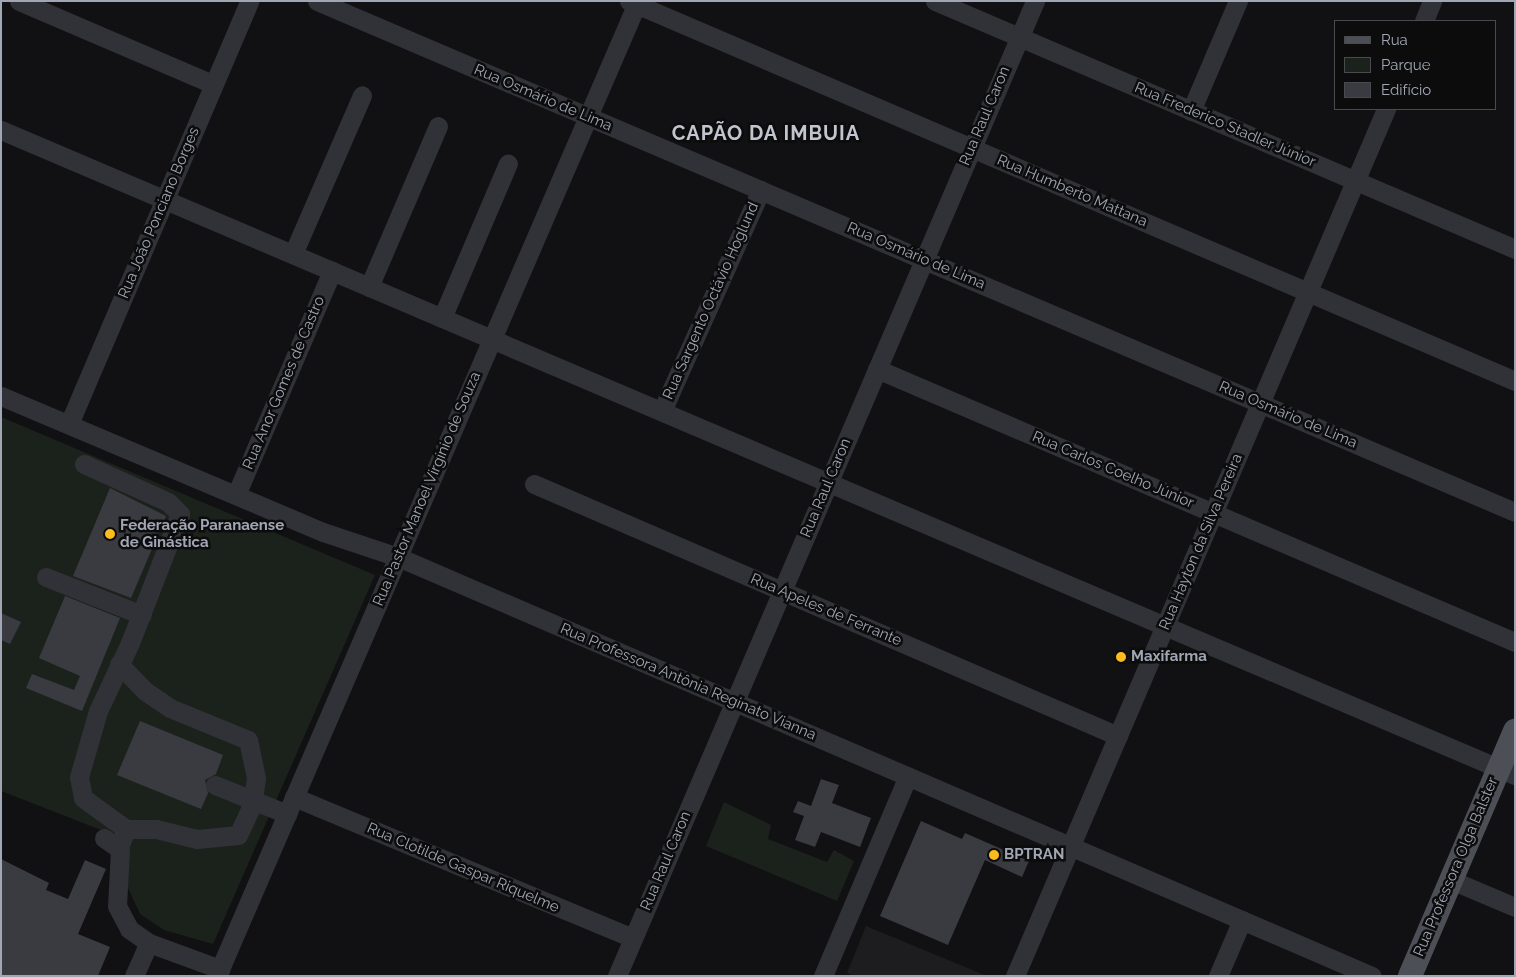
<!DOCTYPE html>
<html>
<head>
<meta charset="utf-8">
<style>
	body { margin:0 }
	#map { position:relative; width:1516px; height:977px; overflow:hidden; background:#111012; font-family:Raleway,sans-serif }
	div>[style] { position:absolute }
	.built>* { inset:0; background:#1d1c1f }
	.green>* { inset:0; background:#1b221c }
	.building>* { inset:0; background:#3a3b40 }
	.minor>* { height:19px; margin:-9.5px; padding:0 9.5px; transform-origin:9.5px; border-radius:9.5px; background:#313237 }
	.major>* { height:24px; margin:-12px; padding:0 12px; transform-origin:12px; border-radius:12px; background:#4d4f57 }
	.dots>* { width:14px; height:14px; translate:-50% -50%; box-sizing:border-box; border:2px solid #0c0c0d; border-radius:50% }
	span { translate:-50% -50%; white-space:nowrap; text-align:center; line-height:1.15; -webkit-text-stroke:5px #0c0c0d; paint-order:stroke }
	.street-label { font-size:15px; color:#a1a6b4 }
	.poi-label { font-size:15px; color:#a1a6b4; font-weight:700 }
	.left { translate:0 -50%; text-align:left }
	.district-label { font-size:20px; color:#c2c5d0; font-weight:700; letter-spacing:1px }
	.frame { position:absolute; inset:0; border:2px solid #a1a6b4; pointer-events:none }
	.legend { position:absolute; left:1334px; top:20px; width:162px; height:90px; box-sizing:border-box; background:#0c0c0d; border:1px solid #484a50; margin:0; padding:6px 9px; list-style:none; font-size:15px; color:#a1a6b4 }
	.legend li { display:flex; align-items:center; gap:10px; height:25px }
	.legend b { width:25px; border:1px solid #484a50 }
</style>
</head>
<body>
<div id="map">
	<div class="built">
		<div style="clip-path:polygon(866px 926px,987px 976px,854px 976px,847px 973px)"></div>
	</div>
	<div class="green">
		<div style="clip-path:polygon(1px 417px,375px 575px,213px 944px,164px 930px,140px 914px,101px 830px,1px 791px)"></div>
		<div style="clip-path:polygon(724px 802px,771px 825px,768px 839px,827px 862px,834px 850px,854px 861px,837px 901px,706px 846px)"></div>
	</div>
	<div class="building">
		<div style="clip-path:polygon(110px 488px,166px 516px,131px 598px,73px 576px)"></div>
		<div style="clip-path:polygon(65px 596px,120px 618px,82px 711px,26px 688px,32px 674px,74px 690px,80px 676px,39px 658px)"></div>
		<div style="clip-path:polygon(1px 613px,21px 622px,10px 644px,1px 640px)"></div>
		<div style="clip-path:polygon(140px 721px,223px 755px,216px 774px,205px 780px,208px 793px,201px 809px,117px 775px)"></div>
		<div style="clip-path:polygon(821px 779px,839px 785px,832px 803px,871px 818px,860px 847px,821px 832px,815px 847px,795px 840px,804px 816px,793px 812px,798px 801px,811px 806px)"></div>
		<div style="clip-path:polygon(921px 821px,962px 839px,965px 833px,1029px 861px,1022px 877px,985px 860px,948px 945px,880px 916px)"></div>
		<div style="clip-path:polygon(1px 859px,49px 883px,46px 890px,68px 899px,85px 860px,106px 869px,78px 934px,110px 947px,98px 976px,1px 976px)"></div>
	</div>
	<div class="minor">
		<div style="left:19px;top:1px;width:211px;rotate:23.2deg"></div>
		<div style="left:317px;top:1px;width:1302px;rotate:23.1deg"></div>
		<div style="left:629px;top:1px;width:964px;rotate:23.21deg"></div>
		<div style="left:935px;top:1px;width:631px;rotate:23.15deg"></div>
		<div style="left:1424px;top:21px;width:22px;rotate:-68deg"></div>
		<div style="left:1191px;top:111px;width:120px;rotate:-66.9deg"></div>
		<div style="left:1px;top:130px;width:1646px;rotate:23.08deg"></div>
		<div style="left:293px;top:254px;width:173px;rotate:-66.5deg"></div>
		<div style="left:369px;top:287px;width:175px;rotate:-66.8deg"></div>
		<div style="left:442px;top:318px;width:168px;rotate:-66.9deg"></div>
		<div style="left:877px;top:369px;width:694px;rotate:23.17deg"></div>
		<div style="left:1px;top:396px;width:350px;rotate:22.9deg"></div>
		<div style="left:323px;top:532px;width:79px;rotate:18.4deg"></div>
		<div style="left:398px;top:557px;width:1060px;rotate:23.28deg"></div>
		<div style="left:662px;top:411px;width:242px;rotate:-65.9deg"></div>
		<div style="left:69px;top:424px;width:460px;rotate:-66.9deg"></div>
		<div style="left:84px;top:464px;width:92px;rotate:24.3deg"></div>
		<div style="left:168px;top:502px;width:17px;rotate:45deg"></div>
		<div style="left:180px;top:514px;width:138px;rotate:111.2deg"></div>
		<div style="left:130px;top:643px;width:75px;rotate:115.2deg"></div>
		<div style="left:98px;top:711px;width:69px;rotate:106.1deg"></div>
		<div style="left:79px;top:777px;width:21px;rotate:79deg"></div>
		<div style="left:83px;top:798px;width:53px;rotate:35.8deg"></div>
		<div style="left:126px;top:829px;width:19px;rotate:111deg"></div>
		<div style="left:534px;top:484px;width:636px;rotate:23.34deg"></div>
		<div style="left:236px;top:495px;width:244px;rotate:-66.8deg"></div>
		<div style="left:46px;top:577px;width:103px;rotate:21.6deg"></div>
		<div style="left:119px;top:664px;width:37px;rotate:46deg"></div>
		<div style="left:145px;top:691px;width:30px;rotate:34deg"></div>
		<div style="left:170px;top:708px;width:84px;rotate:22.3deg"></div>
		<div style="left:248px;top:740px;width:39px;rotate:78deg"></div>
		<div style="left:256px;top:778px;width:27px;rotate:98deg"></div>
		<div style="left:252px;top:805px;width:33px;rotate:115deg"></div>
		<div style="left:238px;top:835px;width:41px;rotate:174.4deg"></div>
		<div style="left:197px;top:839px;width:42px;rotate:-166.3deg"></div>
		<div style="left:156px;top:829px;width:30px;rotate:180deg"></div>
		<div style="left:215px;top:785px;width:78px;rotate:21.9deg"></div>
		<div style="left:294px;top:797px;width:367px;rotate:22.6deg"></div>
		<div style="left:104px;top:838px;width:19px;rotate:35deg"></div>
		<div style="left:120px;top:849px;width:57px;rotate:93deg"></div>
		<div style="left:117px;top:906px;width:26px;rotate:62deg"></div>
		<div style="left:129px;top:929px;width:24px;rotate:35deg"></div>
		<div style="left:149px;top:943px;width:76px;rotate:20.1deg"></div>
		<div style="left:1451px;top:880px;width:69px;rotate:22.9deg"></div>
		<div style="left:134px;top:976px;width:36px;rotate:-66deg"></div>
		<div style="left:217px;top:976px;width:1062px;rotate:-66.65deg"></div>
		<div style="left:617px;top:976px;width:1061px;rotate:-66.79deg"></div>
		<div style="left:823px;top:976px;width:217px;rotate:-67deg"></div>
		<div style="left:1015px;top:976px;width:943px;rotate:-66.83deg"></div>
		<div style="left:1218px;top:976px;width:61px;rotate:-66.8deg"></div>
	</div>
	<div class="major">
		<div style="left:1410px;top:976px;width:267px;rotate:-66.8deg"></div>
	</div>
	<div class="dots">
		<div style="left:110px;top:534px;background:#fdbc1e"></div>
		<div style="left:1121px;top:657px;background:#fdbc1e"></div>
		<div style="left:994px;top:855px;background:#fdbc1e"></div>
	</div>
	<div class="street-label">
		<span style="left:543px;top:98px;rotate:23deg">Rua Osmário de Lima</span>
		<span style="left:985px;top:116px;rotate:-67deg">Rua Raul Caron</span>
		<span style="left:1225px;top:125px;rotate:23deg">Rua Frederico Stadler Júnior</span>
		<span style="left:1072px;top:191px;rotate:23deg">Rua Humberto Mattana</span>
		<span style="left:159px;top:213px;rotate:-67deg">Rua João Ponciano Borges</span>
		<span style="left:916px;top:256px;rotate:23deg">Rua Osmário de Lima</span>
		<span style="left:711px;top:301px;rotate:-66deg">Rua Sargento Octávio Hoglund</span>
		<span style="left:284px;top:383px;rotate:-67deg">Rua Anor Gomes de Castro</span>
		<span style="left:1288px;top:415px;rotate:23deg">Rua Osmário de Lima</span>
		<span style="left:1113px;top:470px;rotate:23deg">Rua Carlos Coelho Júnior</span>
		<span style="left:826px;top:488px;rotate:-67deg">Rua Raul Caron</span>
		<span style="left:427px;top:489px;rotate:-67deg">Rua Pastor Manoel Virgínio de Souza</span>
		<span style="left:1201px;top:542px;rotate:-67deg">Rua Hayton da Silva Pereira</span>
		<span style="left:826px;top:610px;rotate:23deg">Rua Apeles de Ferrante</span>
		<span style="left:688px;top:682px;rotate:23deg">Rua Professora Antônia Reginato Vianna</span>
		<span style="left:666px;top:861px;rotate:-67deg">Rua Raul Caron</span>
		<span style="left:1456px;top:867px;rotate:-67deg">Rua Professora Olga Balster</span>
		<span style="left:463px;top:868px;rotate:23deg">Rua Clotilde Gaspar Riquelme</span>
	</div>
	<div class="poi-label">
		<span class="left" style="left:120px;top:534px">Federação Paranaense<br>de Ginástica</span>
		<span class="left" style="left:1131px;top:657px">Maxifarma</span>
		<span class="left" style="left:1004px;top:855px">BPTRAN</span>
	</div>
	<div class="district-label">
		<span style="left:766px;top:133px">CAPÃO DA IMBUIA</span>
	</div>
	<div class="frame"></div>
	<ul class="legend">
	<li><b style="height:6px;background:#4d4f57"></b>Rua</li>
	<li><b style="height:14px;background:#1b221c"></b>Parque</li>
	<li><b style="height:14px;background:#3a3b40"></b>Edifício</li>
	</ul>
</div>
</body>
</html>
